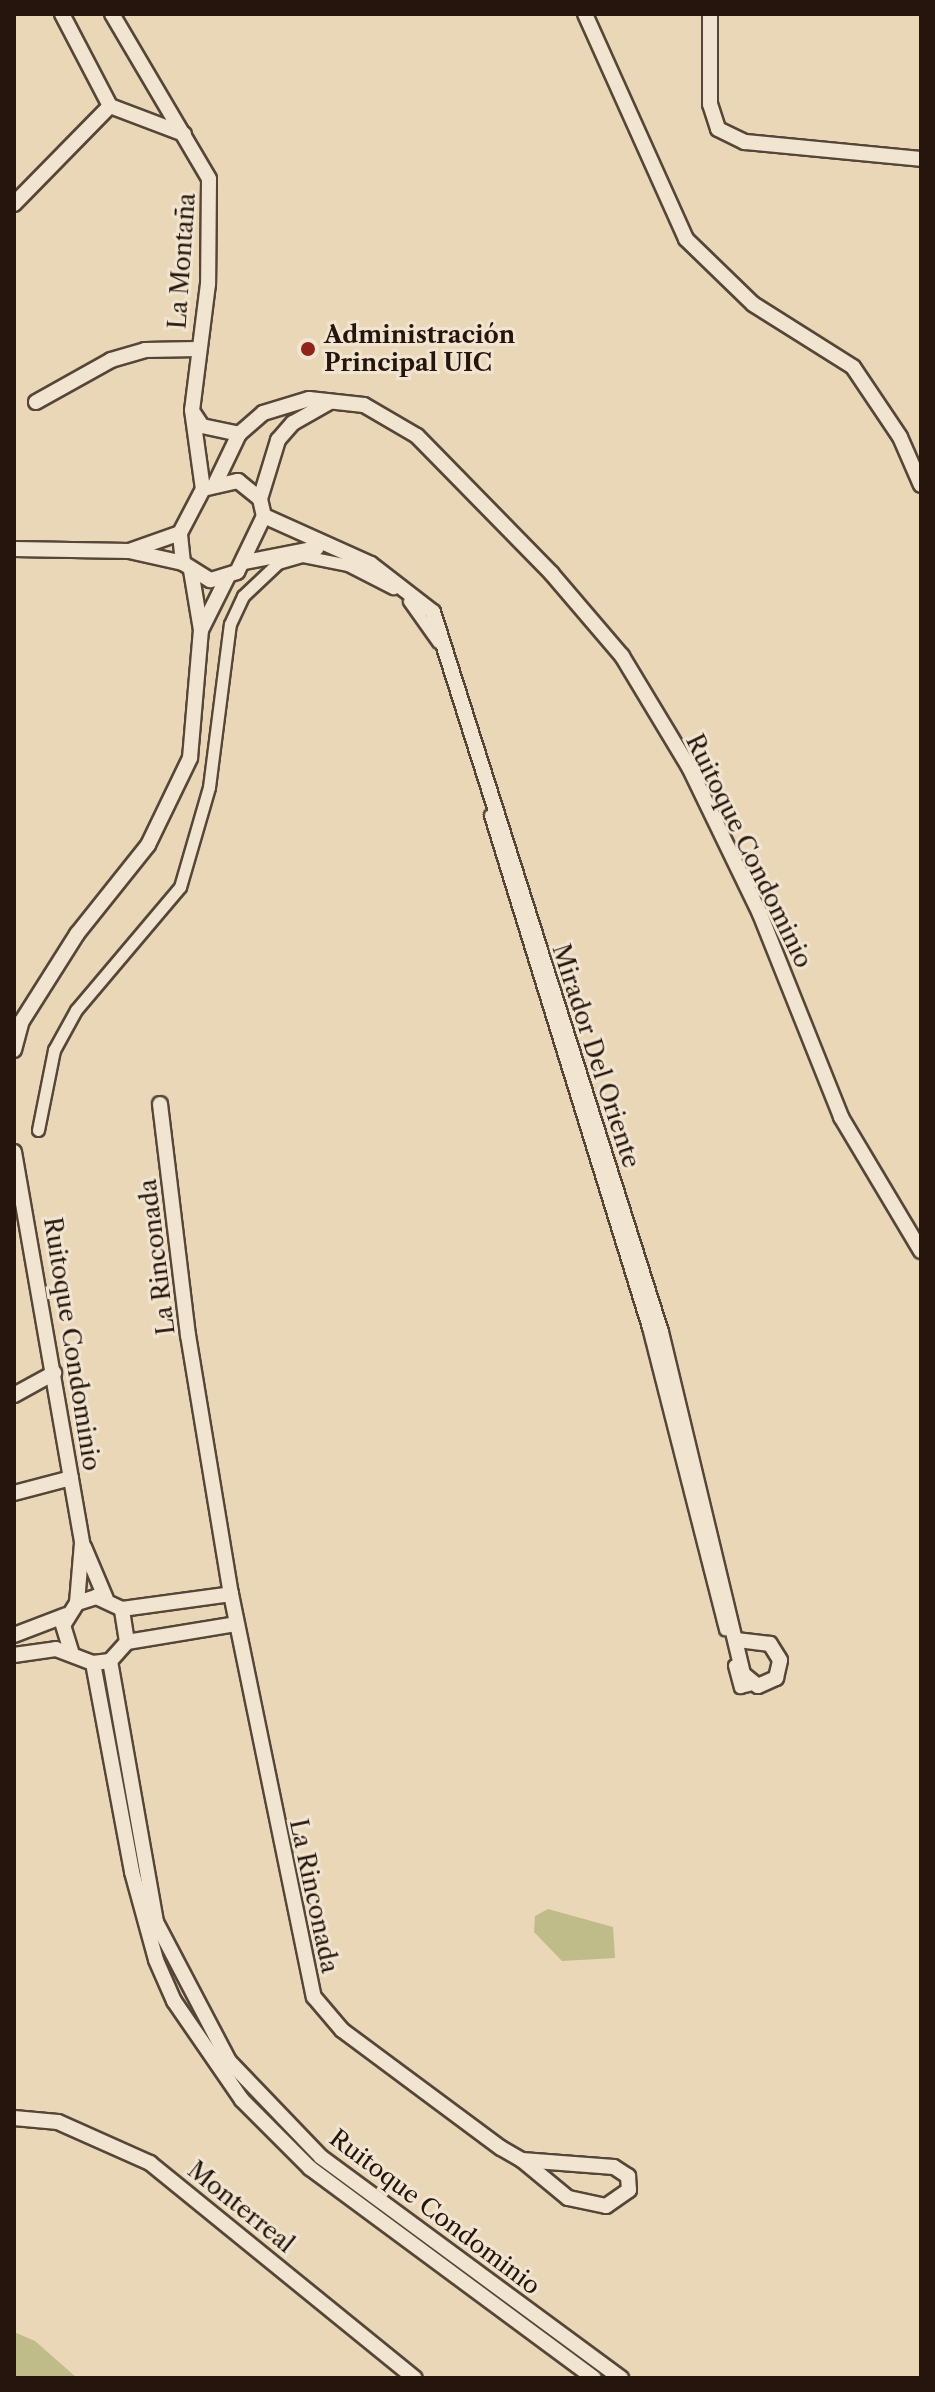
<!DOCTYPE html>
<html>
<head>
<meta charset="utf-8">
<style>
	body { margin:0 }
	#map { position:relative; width:935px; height:2392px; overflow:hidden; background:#ead7b8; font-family:"Libre Caslon Text",serif }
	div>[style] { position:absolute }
	.green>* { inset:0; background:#bfbc89 }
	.roads { filter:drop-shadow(2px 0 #564638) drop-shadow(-2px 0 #564638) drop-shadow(0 2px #564638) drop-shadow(0 -2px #564638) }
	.pedestrian>* { height:11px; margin:-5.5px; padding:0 5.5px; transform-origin:5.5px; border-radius:5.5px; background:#f1e5d1 }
	.minor>* { height:14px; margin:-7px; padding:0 7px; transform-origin:7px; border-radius:7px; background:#f1e5d1 }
	.dots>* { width:22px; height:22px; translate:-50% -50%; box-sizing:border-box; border:4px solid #f1e5d1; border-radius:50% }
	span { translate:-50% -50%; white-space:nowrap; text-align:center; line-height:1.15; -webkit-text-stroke:6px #f1e5d1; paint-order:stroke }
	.street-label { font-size:24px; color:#25150d }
	.poi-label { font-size:24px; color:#25150d; font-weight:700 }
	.left { translate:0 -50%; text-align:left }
	.frame { position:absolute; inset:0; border:16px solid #25150d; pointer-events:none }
</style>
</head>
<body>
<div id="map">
	<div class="green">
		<div style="clip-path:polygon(548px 1909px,613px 1927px,615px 1958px,562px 1961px,534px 1932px,535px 1916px)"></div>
		<div style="clip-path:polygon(14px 2332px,35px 2341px,77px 2378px,14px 2378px)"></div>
	</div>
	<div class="roads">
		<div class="pedestrian">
			<div style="left:409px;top:601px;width:50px;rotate:54.7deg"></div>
			<div style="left:490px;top:815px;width:536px;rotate:72.85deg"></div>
			<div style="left:648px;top:1327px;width:312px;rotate:75.7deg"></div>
			<div style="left:38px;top:1130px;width:82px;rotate:-78.7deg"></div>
			<div style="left:54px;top:1050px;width:46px;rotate:-61.2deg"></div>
			<div style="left:76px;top:1010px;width:161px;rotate:-49.8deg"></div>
			<div style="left:180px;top:887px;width:104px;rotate:-73.8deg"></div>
			<div style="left:209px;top:787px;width:164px;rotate:-82.7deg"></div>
			<div style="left:230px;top:624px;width:31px;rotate:-65deg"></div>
			<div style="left:243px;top:596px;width:48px;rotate:-43.3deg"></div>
			<div style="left:278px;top:563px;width:26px;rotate:-16deg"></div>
			<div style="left:303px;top:556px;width:46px;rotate:11.3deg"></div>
			<div style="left:348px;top:565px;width:51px;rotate:27.1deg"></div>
			<div style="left:734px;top:1665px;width:23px;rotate:75deg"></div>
			<div style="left:740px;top:1687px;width:9px;rotate:-13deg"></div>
		</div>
		<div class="minor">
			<div style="left:62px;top:14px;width:104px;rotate:62.4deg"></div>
			<div style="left:110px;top:106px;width:79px;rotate:20.7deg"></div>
			<div style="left:112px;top:14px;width:191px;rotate:59.5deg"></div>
			<div style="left:209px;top:179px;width:105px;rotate:90.5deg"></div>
			<div style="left:208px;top:284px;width:127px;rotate:97.2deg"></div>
			<div style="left:192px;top:410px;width:80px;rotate:82.1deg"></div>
			<div style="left:585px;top:14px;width:247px;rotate:65.8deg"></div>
			<div style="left:686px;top:239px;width:93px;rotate:44.1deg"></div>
			<div style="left:753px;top:304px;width:118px;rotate:32.2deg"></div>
			<div style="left:853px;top:367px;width:84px;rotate:56.1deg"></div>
			<div style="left:900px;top:437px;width:52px;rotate:66.4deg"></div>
			<div style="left:710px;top:14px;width:90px;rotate:90deg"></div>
			<div style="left:710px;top:104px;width:26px;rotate:72deg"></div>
			<div style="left:718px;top:129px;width:30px;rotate:26deg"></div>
			<div style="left:745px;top:142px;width:177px;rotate:5.5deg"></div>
			<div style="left:14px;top:204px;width:137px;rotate:-45.6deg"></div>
			<div style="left:36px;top:402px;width:86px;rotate:-29.2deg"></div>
			<div style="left:111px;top:360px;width:35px;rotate:-16deg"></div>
			<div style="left:145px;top:350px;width:53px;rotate:-1.1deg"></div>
			<div style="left:194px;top:414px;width:14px;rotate:56deg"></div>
			<div style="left:202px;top:426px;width:38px;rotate:12deg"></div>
			<div style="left:238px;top:481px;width:28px;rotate:39deg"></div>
			<div style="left:260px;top:499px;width:17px;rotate:77deg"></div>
			<div style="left:264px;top:516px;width:62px;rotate:115.7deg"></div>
			<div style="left:237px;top:572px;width:28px;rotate:163deg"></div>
			<div style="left:210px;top:580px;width:32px;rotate:-148deg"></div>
			<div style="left:183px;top:563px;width:30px;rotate:-96deg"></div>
			<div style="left:180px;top:533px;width:50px;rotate:-62.4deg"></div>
			<div style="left:203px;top:489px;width:36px;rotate:-13deg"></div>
			<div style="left:216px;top:482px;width:53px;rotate:-64.4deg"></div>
			<div style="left:239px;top:434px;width:32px;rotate:-41deg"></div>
			<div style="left:263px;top:413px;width:48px;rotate:-16.9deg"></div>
			<div style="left:309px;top:399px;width:55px;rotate:6.2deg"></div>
			<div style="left:364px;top:405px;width:61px;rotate:30.3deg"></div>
			<div style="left:417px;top:436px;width:193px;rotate:45.6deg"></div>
			<div style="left:552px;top:574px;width:108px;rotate:49.5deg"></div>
			<div style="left:622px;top:656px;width:130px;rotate:58.9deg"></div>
			<div style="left:689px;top:767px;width:163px;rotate:64.2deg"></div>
			<div style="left:760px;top:914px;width:219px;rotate:68.2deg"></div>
			<div style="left:841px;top:1117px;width:156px;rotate:59.2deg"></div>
			<div style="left:260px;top:499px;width:62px;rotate:-73deg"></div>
			<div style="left:278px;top:440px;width:23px;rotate:-49deg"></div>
			<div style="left:293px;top:423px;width:43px;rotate:-29.6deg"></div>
			<div style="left:264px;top:516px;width:117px;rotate:24.2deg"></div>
			<div style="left:371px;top:564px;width:78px;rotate:37.7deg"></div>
			<div style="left:433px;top:612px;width:755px;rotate:72.43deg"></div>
			<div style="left:661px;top:1332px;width:352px;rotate:76.5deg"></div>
			<div style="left:743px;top:1674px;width:19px;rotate:39deg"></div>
			<div style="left:758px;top:1686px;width:20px;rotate:-24deg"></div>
			<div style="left:776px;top:1678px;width:18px;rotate:-77deg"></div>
			<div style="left:780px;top:1660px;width:19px;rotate:-122deg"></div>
			<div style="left:770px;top:1644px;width:34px;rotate:-173deg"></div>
			<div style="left:14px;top:549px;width:115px;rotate:1deg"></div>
			<div style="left:129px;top:551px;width:55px;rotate:12.5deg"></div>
			<div style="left:129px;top:551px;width:54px;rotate:-19.4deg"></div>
			<div style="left:245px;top:562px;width:73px;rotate:-11deg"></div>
			<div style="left:201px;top:630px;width:58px;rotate:-63.4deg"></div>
			<div style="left:14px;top:1050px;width:30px;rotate:-75deg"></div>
			<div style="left:22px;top:1021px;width:103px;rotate:-57.7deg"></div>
			<div style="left:77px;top:934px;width:114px;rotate:-51.4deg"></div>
			<div style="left:148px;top:845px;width:97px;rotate:-64.2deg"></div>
			<div style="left:190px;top:758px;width:128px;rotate:-85.1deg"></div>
			<div style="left:201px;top:630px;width:61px;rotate:-99.5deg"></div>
			<div style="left:160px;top:1104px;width:233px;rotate:83.1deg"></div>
			<div style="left:188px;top:1335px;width:263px;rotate:80.6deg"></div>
			<div style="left:231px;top:1594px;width:411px;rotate:78.4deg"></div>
			<div style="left:314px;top:1997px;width:43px;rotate:49.7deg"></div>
			<div style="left:342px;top:2030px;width:198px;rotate:36.6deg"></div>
			<div style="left:501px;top:2148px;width:24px;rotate:30deg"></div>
			<div style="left:522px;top:2160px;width:92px;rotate:4.4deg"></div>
			<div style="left:614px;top:2167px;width:17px;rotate:33deg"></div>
			<div style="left:628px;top:2176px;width:14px;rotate:86deg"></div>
			<div style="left:629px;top:2190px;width:28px;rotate:145deg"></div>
			<div style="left:606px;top:2206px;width:39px;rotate:-168deg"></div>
			<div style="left:568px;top:2198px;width:60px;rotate:-140.4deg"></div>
			<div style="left:14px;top:1152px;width:397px;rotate:80.1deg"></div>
			<div style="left:82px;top:1543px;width:60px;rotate:94.8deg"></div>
			<div style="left:14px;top:1395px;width:46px;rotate:-28.8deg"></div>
			<div style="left:14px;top:1493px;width:59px;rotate:-14.7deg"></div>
			<div style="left:84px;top:1547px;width:56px;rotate:67.1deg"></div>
			<div style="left:122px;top:1609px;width:110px;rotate:-7.8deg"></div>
			<div style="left:14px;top:1635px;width:56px;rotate:-21deg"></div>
			<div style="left:127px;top:1642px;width:110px;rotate:-9.4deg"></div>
			<div style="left:14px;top:1655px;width:42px;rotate:-8.1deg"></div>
			<div style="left:56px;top:1649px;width:40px;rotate:21deg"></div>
			<div style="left:93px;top:1663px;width:17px;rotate:-7deg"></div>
			<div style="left:110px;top:1661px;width:25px;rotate:-48deg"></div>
			<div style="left:127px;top:1642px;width:33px;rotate:-99deg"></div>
			<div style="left:122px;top:1609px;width:29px;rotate:-155deg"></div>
			<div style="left:96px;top:1597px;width:20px;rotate:162deg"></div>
			<div style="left:77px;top:1603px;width:26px;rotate:122deg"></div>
			<div style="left:63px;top:1625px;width:28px;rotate:73deg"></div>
			<div style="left:110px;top:1661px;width:265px;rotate:80deg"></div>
			<div style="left:156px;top:1922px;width:157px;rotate:62.3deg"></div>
			<div style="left:229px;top:2061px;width:133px;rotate:46.2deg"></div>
			<div style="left:321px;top:2157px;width:373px;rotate:36.4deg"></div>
			<div style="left:93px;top:1663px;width:213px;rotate:79.4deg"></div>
			<div style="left:132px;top:1872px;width:91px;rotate:74.7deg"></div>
			<div style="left:156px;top:1960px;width:45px;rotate:66.3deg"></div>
			<div style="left:174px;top:2001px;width:120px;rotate:55.5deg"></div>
			<div style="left:242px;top:2100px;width:96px;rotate:45deg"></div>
			<div style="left:310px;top:2168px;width:353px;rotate:36.5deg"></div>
			<div style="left:14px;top:2118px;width:44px;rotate:5.2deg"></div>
			<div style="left:58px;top:2122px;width:101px;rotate:24deg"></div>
			<div style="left:150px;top:2163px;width:341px;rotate:39.1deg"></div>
		</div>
	</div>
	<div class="dots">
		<div style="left:308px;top:349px;background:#8f2418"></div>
	</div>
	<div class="street-label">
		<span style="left:182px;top:261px;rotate:-86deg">La Montaña</span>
		<span style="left:749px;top:851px;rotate:64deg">Ruitoque Condominio</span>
		<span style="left:596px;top:1056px;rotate:72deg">Mirador Del Oriente</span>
		<span style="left:157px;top:1257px;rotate:-97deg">La Rinconada</span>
		<span style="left:72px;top:1344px;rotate:81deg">Ruitoque Condominio</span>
		<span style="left:314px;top:1896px;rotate:78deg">La Rinconada</span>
		<span style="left:241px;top:2207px;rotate:39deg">Monterreal</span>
		<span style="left:435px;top:2212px;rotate:37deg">Ruitoque Condominio</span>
	</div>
	<div class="poi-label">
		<span class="left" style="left:324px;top:349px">Administración<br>Principal UIC</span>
	</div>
	<div class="frame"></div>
</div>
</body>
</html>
